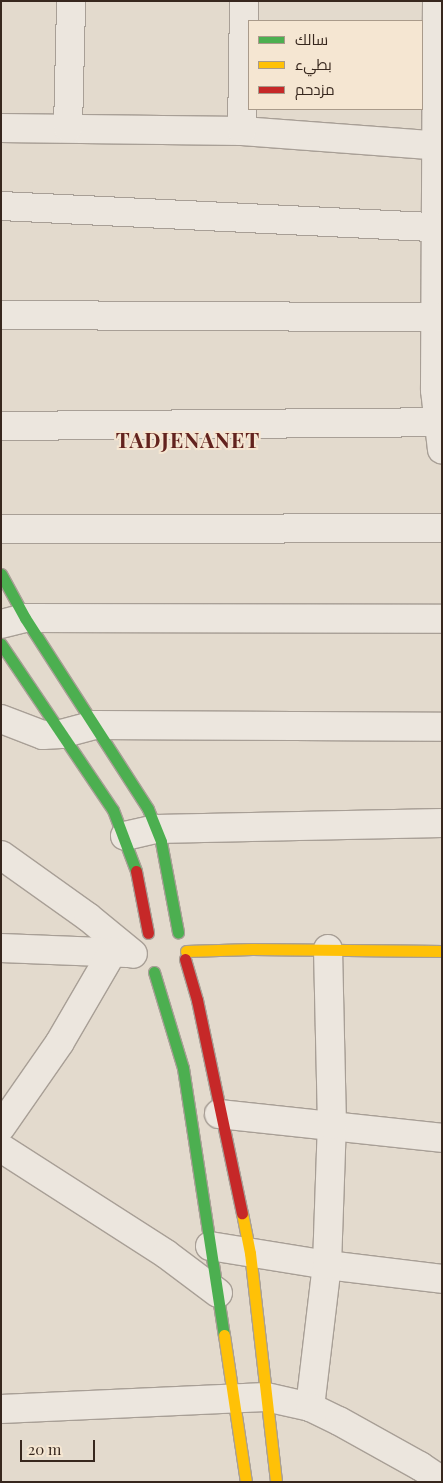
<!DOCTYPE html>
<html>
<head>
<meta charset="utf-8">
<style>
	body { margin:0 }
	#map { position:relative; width:443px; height:1483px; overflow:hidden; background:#e3dacd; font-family:"Playfair Display",Cairo,serif }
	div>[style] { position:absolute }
	.roads { filter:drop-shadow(1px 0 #a89f96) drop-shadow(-1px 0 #a89f96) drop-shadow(0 1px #a89f96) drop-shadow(0 -1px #a89f96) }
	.street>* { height:28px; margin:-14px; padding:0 14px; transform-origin:14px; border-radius:14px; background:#ece6de }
	.fast>* { height:11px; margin:-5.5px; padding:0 5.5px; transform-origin:5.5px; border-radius:5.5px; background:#4caf50 }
	.slow>* { height:11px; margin:-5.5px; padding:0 5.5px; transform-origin:5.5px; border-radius:5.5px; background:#ffc107 }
	.jam>* { height:11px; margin:-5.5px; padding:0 5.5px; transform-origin:5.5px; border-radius:5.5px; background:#c62828 }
	span { translate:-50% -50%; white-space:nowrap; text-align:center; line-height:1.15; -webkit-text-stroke:4px #f5e6d2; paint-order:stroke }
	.district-label { font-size:21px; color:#63231e; font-weight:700; letter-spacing:1px }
	.frame { position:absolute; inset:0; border:2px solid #37271e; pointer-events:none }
	.legend { position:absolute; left:248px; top:20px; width:175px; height:90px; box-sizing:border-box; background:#f5e6d2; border:1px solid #a99a8a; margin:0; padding:6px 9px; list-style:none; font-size:15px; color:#37271e }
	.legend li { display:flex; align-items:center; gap:10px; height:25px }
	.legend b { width:25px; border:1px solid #a99a8a }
	.scale { position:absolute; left:20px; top:1440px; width:75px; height:22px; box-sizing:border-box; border:2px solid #37271e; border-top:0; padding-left:6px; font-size:15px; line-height:18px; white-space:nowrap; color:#37271e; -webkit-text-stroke:4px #f5e6d2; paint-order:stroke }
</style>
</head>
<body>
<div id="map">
	<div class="roads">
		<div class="street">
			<div style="left:437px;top:1px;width:389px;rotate:90.3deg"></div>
			<div style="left:435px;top:390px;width:60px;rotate:83.3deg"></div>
			<div style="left:1px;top:128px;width:241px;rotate:0.7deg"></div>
			<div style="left:242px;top:131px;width:201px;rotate:4.3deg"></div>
			<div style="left:68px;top:128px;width:127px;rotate:-88.6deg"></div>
			<div style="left:242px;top:131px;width:130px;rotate:-89.1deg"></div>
			<div style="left:1px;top:206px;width:436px;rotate:2.8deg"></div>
			<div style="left:1px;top:315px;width:436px;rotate:0.3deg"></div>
			<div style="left:1px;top:426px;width:441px;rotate:-0.5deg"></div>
			<div style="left:1px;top:529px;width:441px;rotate:-0.1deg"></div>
			<div style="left:1px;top:624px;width:25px;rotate:-14deg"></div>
			<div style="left:25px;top:618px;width:417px;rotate:0.1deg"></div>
			<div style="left:1px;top:719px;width:45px;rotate:20.9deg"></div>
			<div style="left:43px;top:735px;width:18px;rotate:-3deg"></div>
			<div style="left:61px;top:734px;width:35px;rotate:-15deg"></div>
			<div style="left:95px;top:725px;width:347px;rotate:0.3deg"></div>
			<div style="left:125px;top:836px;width:32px;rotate:-13deg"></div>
			<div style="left:156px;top:829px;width:286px;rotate:-1.2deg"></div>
			<div style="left:1px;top:855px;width:107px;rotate:35.5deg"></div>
			<div style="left:88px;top:917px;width:58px;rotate:39.4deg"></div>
			<div style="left:1px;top:948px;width:126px;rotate:2.3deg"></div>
			<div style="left:219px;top:1114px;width:224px;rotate:6.1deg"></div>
			<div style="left:1px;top:1127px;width:103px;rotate:-55.2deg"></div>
			<div style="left:60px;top:1042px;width:105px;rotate:-59.8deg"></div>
			<div style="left:1px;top:1148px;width:196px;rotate:32.7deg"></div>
			<div style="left:166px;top:1254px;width:65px;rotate:36.9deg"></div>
			<div style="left:210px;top:1246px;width:119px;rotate:9.2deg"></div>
			<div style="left:327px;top:1265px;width:116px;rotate:6.9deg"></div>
			<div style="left:310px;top:1407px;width:143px;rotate:-83.2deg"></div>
			<div style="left:327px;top:1265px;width:140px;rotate:-88deg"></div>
			<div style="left:332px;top:1125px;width:176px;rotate:-91.3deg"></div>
			<div style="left:1px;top:1409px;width:265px;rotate:-2.6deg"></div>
			<div style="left:266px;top:1397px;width:45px;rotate:12.8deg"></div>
			<div style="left:310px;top:1407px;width:32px;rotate:26deg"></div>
			<div style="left:339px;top:1421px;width:93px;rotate:29.1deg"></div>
			<div style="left:420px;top:1466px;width:27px;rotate:34deg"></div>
		</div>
		<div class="fast">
			<div style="left:1px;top:574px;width:50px;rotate:61.4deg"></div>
			<div style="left:25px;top:618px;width:227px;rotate:57.2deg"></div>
			<div style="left:148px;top:809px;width:35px;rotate:68deg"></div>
			<div style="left:161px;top:842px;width:92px;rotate:79.3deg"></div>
			<div style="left:1px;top:644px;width:200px;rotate:56deg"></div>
			<div style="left:113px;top:810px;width:65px;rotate:69.3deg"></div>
			<div style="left:154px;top:972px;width:100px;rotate:73.2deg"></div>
			<div style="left:183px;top:1068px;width:270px;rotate:81.3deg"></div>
		</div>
		<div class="slow">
			<div style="left:186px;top:951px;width:66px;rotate:-1.7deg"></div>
			<div style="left:252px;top:949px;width:190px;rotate:0.6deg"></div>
			<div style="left:242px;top:1213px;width:41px;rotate:78.7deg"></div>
			<div style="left:250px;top:1253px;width:230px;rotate:83.5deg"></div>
			<div style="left:224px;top:1335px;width:149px;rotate:81.5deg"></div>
		</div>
		<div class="jam">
			<div style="left:136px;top:871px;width:63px;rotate:79deg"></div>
			<div style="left:185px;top:959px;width:43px;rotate:73.7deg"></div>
			<div style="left:197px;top:1000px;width:218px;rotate:78.1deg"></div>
		</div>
	</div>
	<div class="district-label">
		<span style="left:188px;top:439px">TADJENANET</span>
	</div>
	<div class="frame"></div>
	<ul class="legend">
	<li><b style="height:6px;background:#4caf50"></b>سالك</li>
	<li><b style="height:6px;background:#ffc107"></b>بطيء</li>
	<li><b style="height:6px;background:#c62828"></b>مزدحم</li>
	</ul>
	<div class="scale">20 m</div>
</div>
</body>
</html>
